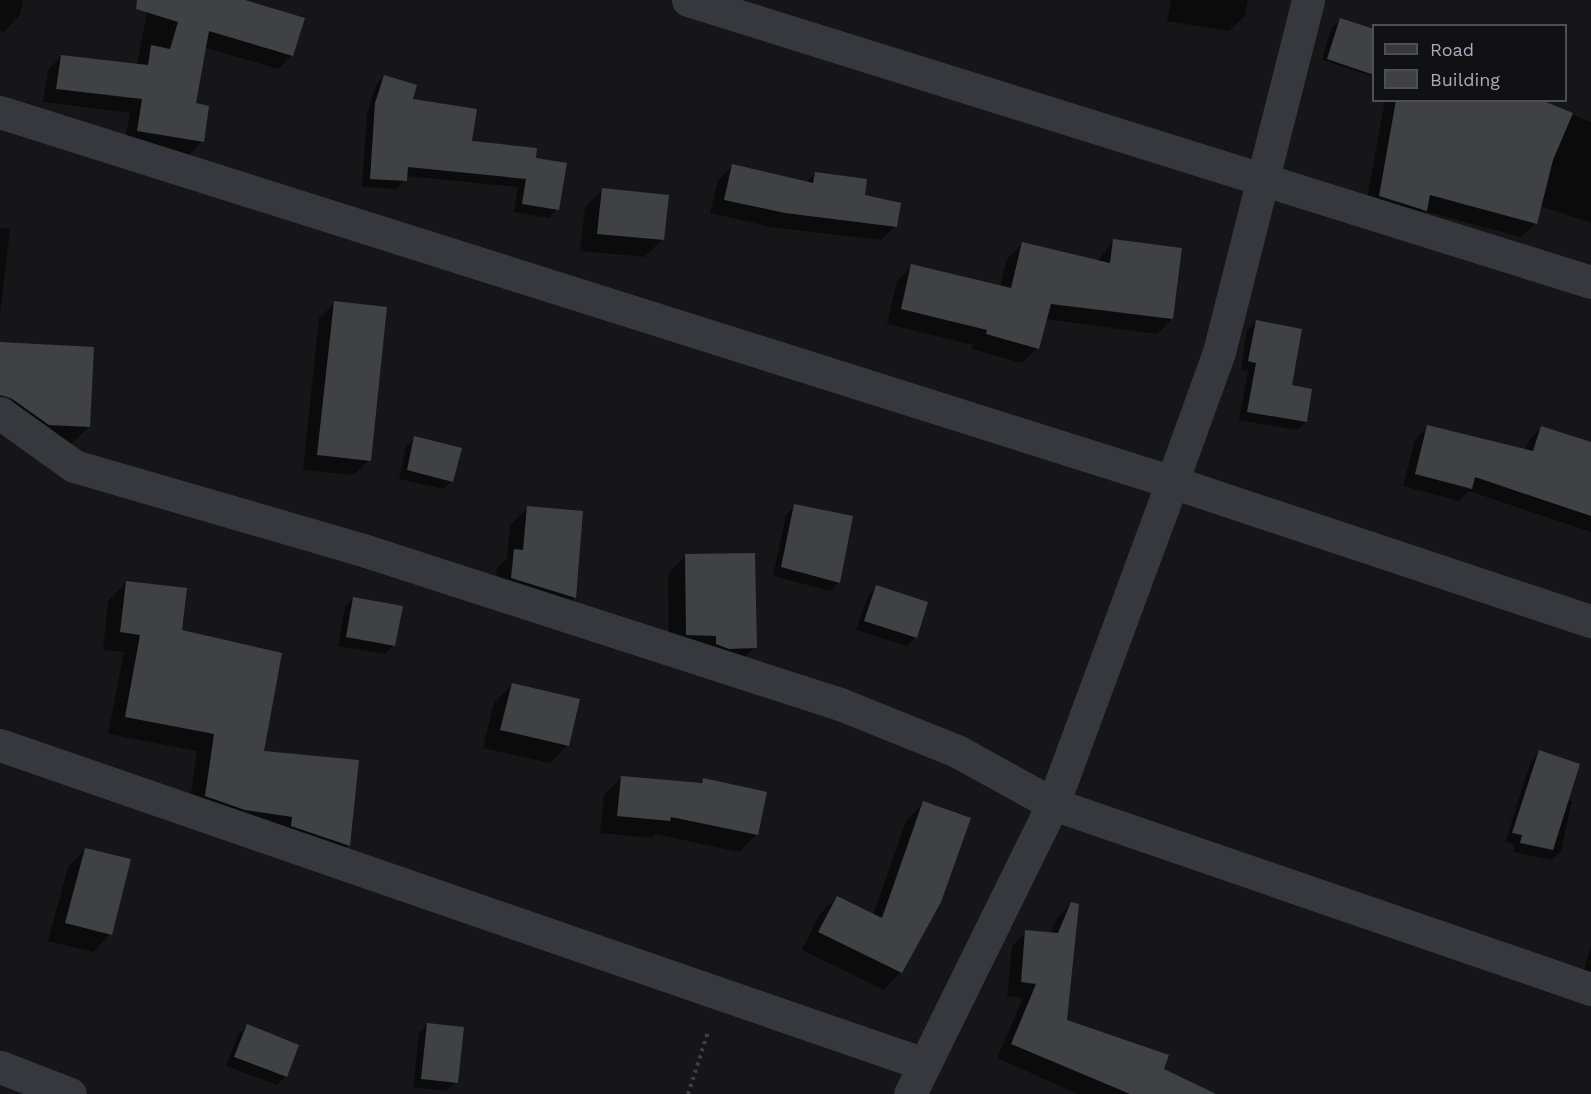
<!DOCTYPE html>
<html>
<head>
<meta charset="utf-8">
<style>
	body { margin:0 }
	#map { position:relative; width:1591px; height:1094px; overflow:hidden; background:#161618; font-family:"Work Sans",sans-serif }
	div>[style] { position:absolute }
	.shadow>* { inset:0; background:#0007 }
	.building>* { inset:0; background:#404145 }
	.path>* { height:4px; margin-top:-2px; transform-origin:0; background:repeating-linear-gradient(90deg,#3d3f44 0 3px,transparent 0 7.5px) }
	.minor>* { height:33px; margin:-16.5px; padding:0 16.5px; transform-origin:16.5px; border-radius:16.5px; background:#37383d }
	span { translate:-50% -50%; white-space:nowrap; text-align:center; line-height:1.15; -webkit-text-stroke:4.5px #111113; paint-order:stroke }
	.legend { position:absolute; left:1372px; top:24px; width:195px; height:78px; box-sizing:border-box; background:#111113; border:2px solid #4d4f55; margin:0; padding:8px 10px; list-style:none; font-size:18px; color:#a8adb8 }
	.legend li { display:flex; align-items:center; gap:12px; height:30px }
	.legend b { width:30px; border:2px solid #4d4f55 }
</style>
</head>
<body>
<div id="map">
	<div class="shadow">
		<div style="clip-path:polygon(0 0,23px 0,20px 15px,4px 32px,0 31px)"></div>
		<div style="clip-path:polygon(149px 0,233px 0,292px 55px,278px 69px,204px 47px,195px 104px,202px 141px,189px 155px,124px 144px,130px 113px,43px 102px,48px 70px,61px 56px,137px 66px)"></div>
		<div style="clip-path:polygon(1171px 0,1248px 0,1245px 16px,1229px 31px,1167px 21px)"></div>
		<div style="clip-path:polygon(1340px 20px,1374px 31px,1374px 77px,1322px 60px,1331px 29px)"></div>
		<div style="clip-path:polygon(384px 76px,471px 142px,535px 159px,557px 209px,549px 218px,514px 212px,518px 187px,406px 176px,397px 189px,362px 187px,367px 113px,376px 85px)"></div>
		<div style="clip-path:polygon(1385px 100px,1537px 100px,1591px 122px,1591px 223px,1540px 206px,1536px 223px,1521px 237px,1424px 211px,1411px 224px,1365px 210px)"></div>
		<div style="clip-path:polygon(732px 166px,806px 183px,815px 174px,863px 196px,895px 226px,881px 240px,770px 227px,710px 213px,718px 180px)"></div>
		<div style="clip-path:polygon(602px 190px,662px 240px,644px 257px,580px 251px,585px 207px)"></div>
		<div style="clip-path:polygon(0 228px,10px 229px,0 316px)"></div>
		<div style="clip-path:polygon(1113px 241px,1172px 319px,1157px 334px,1045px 319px,1037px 348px,1022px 363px,972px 349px,973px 345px,887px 324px,897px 281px,912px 266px,1000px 287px,1007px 259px,1022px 244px,1097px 262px)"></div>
		<div style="clip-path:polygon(335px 303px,369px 460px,354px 475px,303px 470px,319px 318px)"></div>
		<div style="clip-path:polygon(1256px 322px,1306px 422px,1297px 430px,1239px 420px,1248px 371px,1241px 370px,1247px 330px)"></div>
		<div style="clip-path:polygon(15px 363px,89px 427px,71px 444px,12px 428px)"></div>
		<div style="clip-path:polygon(1428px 427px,1525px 451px,1529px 440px,1541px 428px,1591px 444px,1591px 532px,1469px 491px,1459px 501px,1403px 486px,1415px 439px)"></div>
		<div style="clip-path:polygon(415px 438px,452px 481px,443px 489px,399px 479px,406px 447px)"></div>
		<div style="clip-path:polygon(795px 506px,839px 582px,830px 591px,773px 576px,786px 515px)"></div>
		<div style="clip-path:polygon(528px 508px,575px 597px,557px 615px,494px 596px,497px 568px,507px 558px,510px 525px)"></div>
		<div style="clip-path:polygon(685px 556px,755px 647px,737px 665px,669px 652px,668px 574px)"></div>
		<div style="clip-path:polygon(126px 583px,262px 752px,349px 845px,331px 863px,188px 813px,197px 751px,108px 734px,124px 652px,103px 650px,108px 601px)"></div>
		<div style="clip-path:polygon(876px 587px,916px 637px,907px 646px,856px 630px,868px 596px)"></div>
		<div style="clip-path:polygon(353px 598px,393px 646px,385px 654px,338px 646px,345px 607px)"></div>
		<div style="clip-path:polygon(512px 685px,578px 701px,567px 746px,550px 763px,483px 748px,494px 703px)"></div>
		<div style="clip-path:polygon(1540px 752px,1567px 800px,1572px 801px,1561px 852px,1552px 860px,1513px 852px,1514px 844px,1505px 842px,1531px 761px)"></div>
		<div style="clip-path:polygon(622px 777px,698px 784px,703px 780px,756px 835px,739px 852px,655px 834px,651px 838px,600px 833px,604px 795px)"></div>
		<div style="clip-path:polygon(923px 803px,901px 972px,884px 990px,802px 950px,819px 915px,837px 897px,873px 915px,906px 821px)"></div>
		<div style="clip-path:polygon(85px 849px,110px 934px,93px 952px,48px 941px,68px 867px)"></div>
		<div style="clip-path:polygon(1071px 904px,1066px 1021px,1213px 1094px,1078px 1094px,997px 1058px,1023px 998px,1007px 996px,1012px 946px,1026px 932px,1050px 934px,1057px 918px)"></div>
		<div style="clip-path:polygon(1591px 946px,1591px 996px,1578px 988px)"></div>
		<div style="clip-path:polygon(428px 1024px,456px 1082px,447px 1091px,413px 1087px,419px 1033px)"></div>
		<div style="clip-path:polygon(247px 1026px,286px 1076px,277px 1085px,226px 1066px,238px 1035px)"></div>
	</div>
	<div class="building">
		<div style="clip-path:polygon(137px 0,245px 0,305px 18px,293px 56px,209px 31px,196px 103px,209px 106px,204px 142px,137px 131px,142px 99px,56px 89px,61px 55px,148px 65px,151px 45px,170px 49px,178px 22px,136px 9px)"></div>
		<div style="clip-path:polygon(1340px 18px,1374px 29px,1374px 75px,1327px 59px)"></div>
		<div style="clip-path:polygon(384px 75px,417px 85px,413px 99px,477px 109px,472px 141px,537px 148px,536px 158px,567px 163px,559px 210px,522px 204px,526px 179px,408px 167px,407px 181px,370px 179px,375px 103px)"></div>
		<div style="clip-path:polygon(1396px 100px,1541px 100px,1573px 113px,1553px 160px,1537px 224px,1430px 195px,1427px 211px,1379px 196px)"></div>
		<div style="clip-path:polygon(732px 164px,813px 183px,815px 172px,867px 179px,865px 195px,901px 203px,897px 227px,785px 213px,724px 200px)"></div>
		<div style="clip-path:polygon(602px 188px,669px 195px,664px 240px,597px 234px)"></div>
		<div style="clip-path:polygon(1113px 239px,1182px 248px,1173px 319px,1051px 304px,1039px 349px,986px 334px,987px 330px,901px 309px,911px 264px,1011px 288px,1022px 242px,1110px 263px)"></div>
		<div style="clip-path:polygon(334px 301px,387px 307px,371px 461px,317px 455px)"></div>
		<div style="clip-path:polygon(1256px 320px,1302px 329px,1292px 385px,1312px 389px,1307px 422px,1247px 412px,1256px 363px,1248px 361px)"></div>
		<div style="clip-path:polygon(0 342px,94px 347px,90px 427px,49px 425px,11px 398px,0 395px)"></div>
		<div style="clip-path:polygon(1427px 425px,1533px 451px,1541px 426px,1591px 442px,1591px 516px,1475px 477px,1472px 489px,1415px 474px)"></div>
		<div style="clip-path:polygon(414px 436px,462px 448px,453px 482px,407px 470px)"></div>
		<div style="clip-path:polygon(794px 504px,853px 516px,840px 583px,781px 567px)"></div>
		<div style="clip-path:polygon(527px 506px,583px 511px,576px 598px,511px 578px,514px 549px,523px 550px)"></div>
		<div style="clip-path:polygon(755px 553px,757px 648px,729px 649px,716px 644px,716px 636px,686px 635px,685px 554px)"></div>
		<div style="clip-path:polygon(126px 581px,187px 588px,182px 630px,282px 653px,264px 751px,359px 760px,350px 846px,291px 826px,292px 817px,245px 810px,205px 796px,214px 734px,125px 717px,140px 635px,120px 632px)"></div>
		<div style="clip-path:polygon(876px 585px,928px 602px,917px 638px,864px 621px)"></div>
		<div style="clip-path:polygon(353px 597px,403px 606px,395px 646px,346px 637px)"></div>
		<div style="clip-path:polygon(512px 683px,580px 699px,569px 746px,500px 730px)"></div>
		<div style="clip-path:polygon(1539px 750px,1580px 764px,1553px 850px,1520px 843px,1522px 835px,1512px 833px)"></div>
		<div style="clip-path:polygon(621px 776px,702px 783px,703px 778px,767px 792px,758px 835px,671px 817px,670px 821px,617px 816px)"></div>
		<div style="clip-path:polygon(923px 801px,971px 818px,941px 902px,902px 973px,818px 932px,837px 896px,882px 918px)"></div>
		<div style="clip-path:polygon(85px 848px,131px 859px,112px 935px,65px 923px)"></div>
		<div style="clip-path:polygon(1071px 902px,1079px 904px,1067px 1020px,1169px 1055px,1164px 1069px,1216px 1094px,1130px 1094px,1011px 1044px,1036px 984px,1021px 982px,1025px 930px,1058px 933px)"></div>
		<div style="clip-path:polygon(427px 1023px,464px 1027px,458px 1083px,421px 1079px)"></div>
		<div style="clip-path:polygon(247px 1024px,299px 1045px,287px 1077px,234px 1057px)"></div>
	</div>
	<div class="path">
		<div style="left:688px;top:1094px;width:65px;rotate:-72.1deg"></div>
	</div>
	<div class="minor">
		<div style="left:688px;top:0;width:946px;rotate:17.34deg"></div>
		<div style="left:0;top:112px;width:1229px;rotate:17.52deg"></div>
		<div style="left:1172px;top:482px;width:441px;rotate:18.4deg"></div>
		<div style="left:0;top:413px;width:91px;rotate:35.6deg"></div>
		<div style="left:74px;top:466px;width:304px;rotate:16.2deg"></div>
		<div style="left:366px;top:551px;width:498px;rotate:17.9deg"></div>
		<div style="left:840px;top:704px;width:126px;rotate:21.9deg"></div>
		<div style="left:957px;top:751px;width:110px;rotate:28.9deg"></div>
		<div style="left:1053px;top:804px;width:569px;rotate:18.98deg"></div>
		<div style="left:0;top:745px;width:978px;rotate:19.05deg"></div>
		<div style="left:0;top:1067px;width:75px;rotate:21.1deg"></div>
		<div style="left:910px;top:1094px;width:323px;rotate:-63.8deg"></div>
		<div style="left:1053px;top:804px;width:343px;rotate:-69.7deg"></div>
		<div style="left:1172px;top:482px;width:138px;rotate:-70.1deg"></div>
		<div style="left:1219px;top:352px;width:363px;rotate:-75.8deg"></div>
	</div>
	<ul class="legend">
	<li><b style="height:8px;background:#37383d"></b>Road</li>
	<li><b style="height:16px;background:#404145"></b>Building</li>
	</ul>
</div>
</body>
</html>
